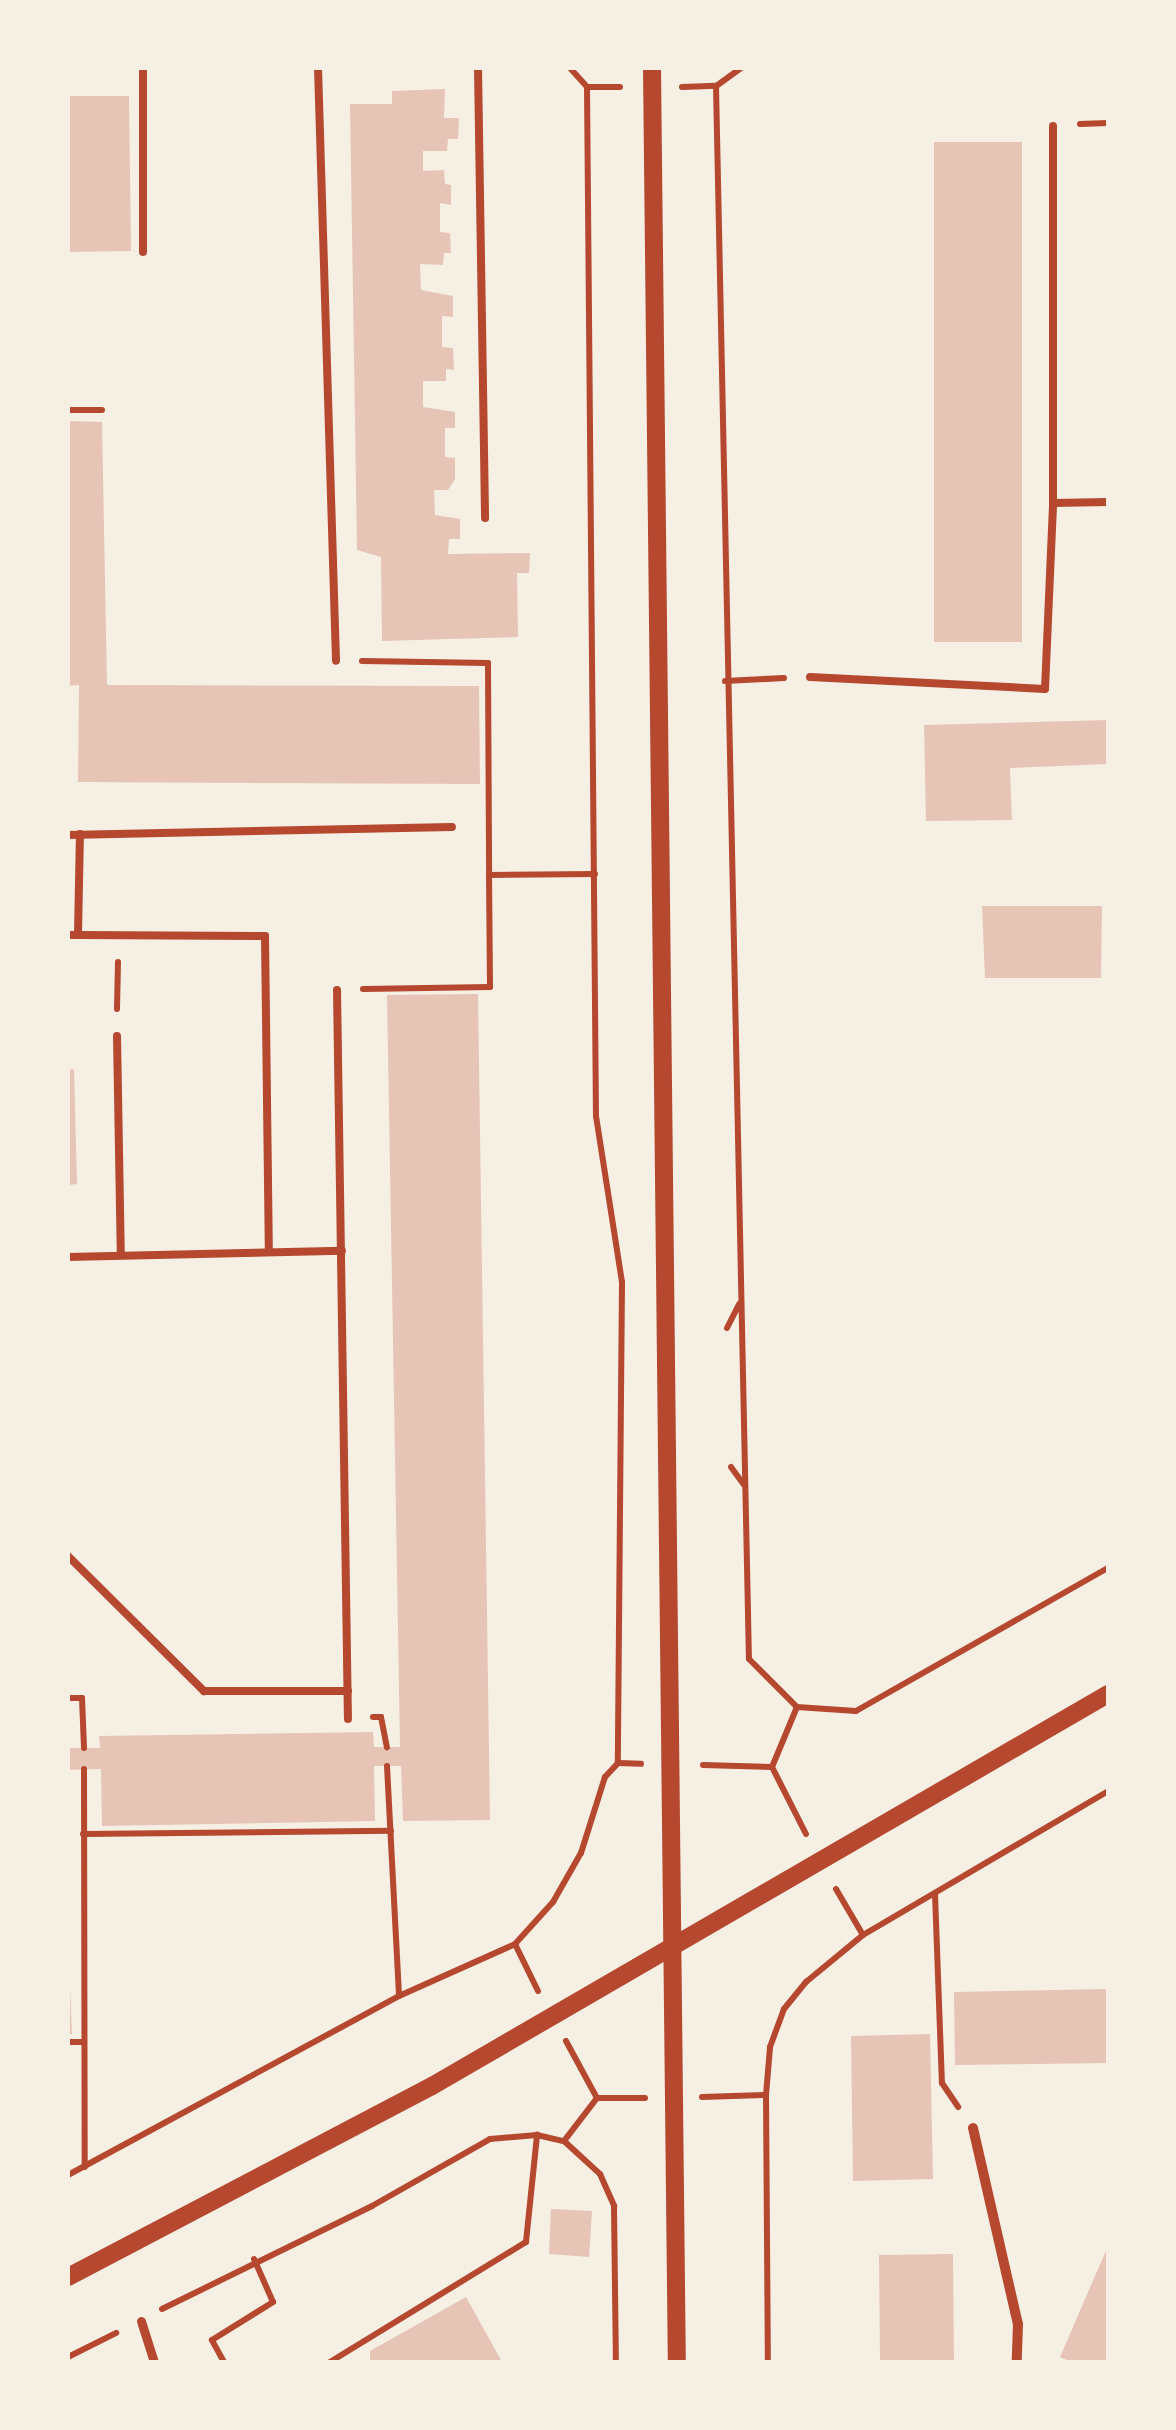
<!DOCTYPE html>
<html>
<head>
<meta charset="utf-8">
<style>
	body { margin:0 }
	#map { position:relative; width:1176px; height:2430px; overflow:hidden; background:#f6efe4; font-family:Literata,serif }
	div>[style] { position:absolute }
	.building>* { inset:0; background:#e6c5b7 }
	.path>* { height:6px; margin:-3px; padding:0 3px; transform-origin:3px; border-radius:3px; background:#b5482f }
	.service>* { height:8px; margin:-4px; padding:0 4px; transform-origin:4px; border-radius:4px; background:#b5482f }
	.pedestrian>* { height:9px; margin:-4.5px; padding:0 4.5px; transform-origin:4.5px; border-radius:4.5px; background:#b5482f }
	.minor>* { height:10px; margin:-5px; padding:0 5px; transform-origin:5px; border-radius:5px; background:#b5482f }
	.tertiary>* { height:18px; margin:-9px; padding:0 9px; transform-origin:9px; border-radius:9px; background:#b5482f }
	span { translate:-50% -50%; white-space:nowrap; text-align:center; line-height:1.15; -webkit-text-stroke:8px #f6efe4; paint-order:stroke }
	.frame { position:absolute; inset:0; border:70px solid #f6efe4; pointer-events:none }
</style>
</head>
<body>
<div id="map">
	<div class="building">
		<div style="clip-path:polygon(445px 89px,444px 118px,459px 118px,458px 139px,448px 139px,447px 151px,423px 151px,423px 171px,444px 170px,445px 184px,451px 185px,451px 205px,440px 203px,440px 232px,450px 233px,451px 253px,444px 253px,443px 265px,420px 264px,421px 290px,453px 296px,453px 317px,442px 316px,442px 347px,453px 348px,454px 370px,446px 369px,446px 381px,423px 381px,423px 407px,455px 412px,455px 428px,445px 428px,445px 457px,455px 458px,455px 479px,448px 490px,434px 490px,435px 515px,460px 519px,460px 539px,449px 539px,448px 554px,530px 553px,529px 573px,517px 573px,518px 637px,382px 641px,381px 557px,357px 550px,350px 104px,392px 104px,392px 91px)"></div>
		<div style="clip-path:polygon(68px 96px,129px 96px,131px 251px,68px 252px)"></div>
		<div style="clip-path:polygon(934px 142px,1022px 142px,1022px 642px,934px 642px)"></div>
		<div style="clip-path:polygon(68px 421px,102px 422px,107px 685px,479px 686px,480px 784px,78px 782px,79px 685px,68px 686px)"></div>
		<div style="clip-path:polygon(1108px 720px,1108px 764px,1010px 768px,1012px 820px,926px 821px,924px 725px)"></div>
		<div style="clip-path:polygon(982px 906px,1102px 906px,1101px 978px,985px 978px)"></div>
		<div style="clip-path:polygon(478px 994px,490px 1820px,403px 1821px,401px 1766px,374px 1766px,375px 1821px,102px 1826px,101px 1769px,68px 1770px,68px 1748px,100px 1748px,99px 1736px,373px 1732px,374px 1747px,400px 1747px,387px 995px)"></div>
		<div style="clip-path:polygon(74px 1069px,77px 1184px,68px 1185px,68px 1070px)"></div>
		<div style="clip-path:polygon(68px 1941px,72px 2034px,68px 2034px)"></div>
		<div style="clip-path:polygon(1108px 1989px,1108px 2063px,955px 2065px,954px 1992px)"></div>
		<div style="clip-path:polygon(930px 2034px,933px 2179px,853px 2181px,851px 2036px)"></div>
		<div style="clip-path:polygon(551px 2209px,592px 2211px,589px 2257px,549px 2254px)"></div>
		<div style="clip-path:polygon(1108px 2246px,1108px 2362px,1072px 2362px,1060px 2357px)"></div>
		<div style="clip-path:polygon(953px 2254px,954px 2362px,880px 2362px,879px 2255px)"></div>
		<div style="clip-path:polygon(466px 2297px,502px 2362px,370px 2362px,370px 2351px)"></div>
	</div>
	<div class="path">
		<div style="left:570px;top:68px;width:25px;rotate:48deg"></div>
		<div style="left:587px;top:87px;width:1029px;rotate:89.5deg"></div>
		<div style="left:596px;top:1116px;width:168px;rotate:81.1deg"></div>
		<div style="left:622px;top:1282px;width:481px;rotate:90.5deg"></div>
		<div style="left:741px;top:68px;width:31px;rotate:144deg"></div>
		<div style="left:716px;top:86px;width:1573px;rotate:88.8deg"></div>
		<div style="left:749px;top:1659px;width:68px;rotate:45deg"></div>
		<div style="left:587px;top:87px;width:33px"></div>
		<div style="left:682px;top:87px;width:34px;rotate:-2deg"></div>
		<div style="left:1080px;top:124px;width:28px;rotate:-2deg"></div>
		<div style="left:68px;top:410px;width:34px"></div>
		<div style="left:362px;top:661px;width:126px;rotate:0.9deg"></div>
		<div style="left:488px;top:663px;width:212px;rotate:89.7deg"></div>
		<div style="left:489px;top:875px;width:106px;rotate:-0.5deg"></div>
		<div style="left:725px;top:681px;width:59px;rotate:-2.9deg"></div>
		<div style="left:363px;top:989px;width:127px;rotate:-0.9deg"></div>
		<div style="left:490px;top:987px;width:112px;rotate:-90.5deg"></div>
		<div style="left:117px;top:1009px;width:47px;rotate:-88.8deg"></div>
		<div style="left:727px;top:1328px;width:27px;rotate:-63deg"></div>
		<div style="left:731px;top:1467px;width:22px;rotate:54deg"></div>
		<div style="left:68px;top:1698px;width:14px"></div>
		<div style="left:82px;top:1698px;width:50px;rotate:87.7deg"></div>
		<div style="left:373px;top:1717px;width:8px"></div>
		<div style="left:381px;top:1717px;width:31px;rotate:79deg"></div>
		<div style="left:703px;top:1765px;width:69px;rotate:1.7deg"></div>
		<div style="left:387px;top:1766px;width:230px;rotate:87deg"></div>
		<div style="left:84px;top:1769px;width:398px;rotate:89.9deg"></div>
		<div style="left:83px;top:1834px;width:308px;rotate:-0.6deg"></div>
		<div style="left:806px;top:1834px;width:75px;rotate:-116.9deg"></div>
		<div style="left:772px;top:1767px;width:65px;rotate:-67.4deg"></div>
		<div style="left:797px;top:1707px;width:59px;rotate:3.9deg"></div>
		<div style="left:856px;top:1711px;width:290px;rotate:-29.6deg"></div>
		<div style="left:836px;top:1889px;width:53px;rotate:59.6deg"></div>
		<div style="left:863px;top:1935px;width:284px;rotate:-30.4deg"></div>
		<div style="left:935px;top:1894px;width:189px;rotate:87.9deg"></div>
		<div style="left:942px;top:2083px;width:29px;rotate:56deg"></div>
		<div style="left:538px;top:1991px;width:52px;rotate:-116.1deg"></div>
		<div style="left:515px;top:1944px;width:57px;rotate:-47.9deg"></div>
		<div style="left:553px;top:1902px;width:56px;rotate:-60.3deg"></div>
		<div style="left:581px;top:1853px;width:80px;rotate:-72.5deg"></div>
		<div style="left:605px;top:1777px;width:19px;rotate:-47deg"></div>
		<div style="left:618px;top:1763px;width:23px;rotate:2deg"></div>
		<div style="left:566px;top:2041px;width:65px;rotate:61.5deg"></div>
		<div style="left:597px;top:2098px;width:48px"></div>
		<div style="left:68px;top:2042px;width:16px"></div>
		<div style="left:766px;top:2095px;width:267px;rotate:89.6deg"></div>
		<div style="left:702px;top:2097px;width:64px;rotate:-1.8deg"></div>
		<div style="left:766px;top:2095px;width:48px;rotate:-85.2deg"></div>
		<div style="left:770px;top:2047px;width:40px;rotate:-69.8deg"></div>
		<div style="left:784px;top:2009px;width:35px;rotate:-51deg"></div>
		<div style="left:806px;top:1982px;width:74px;rotate:-39.5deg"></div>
		<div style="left:597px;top:2098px;width:54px;rotate:127.5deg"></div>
		<div style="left:564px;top:2141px;width:49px;rotate:42.5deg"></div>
		<div style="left:600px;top:2174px;width:35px;rotate:66deg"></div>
		<div style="left:614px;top:2206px;width:156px;rotate:89.3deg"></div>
		<div style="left:68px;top:2175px;width:376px;rotate:-28.4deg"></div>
		<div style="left:399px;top:1996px;width:127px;rotate:-24.1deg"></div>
		<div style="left:162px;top:2309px;width:234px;rotate:-26.1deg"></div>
		<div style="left:372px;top:2206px;width:136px;rotate:-29.6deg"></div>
		<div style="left:490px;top:2139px;width:47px;rotate:-4.9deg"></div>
		<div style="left:537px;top:2135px;width:28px;rotate:13deg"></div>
		<div style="left:68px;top:2357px;width:54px;rotate:-26.6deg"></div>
		<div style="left:224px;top:2362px;width:25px;rotate:-119deg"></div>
		<div style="left:212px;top:2340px;width:72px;rotate:-31.9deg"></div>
		<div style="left:273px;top:2302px;width:47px;rotate:-113.8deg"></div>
		<div style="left:330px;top:2362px;width:230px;rotate:-31.5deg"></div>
		<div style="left:526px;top:2242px;width:108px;rotate:-84.1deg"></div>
	</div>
	<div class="service">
		<div style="left:143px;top:68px;width:184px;rotate:90deg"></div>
		<div style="left:318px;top:68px;width:593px;rotate:88.26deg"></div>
		<div style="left:478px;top:68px;width:450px;rotate:89.1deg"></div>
		<div style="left:1053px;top:126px;width:377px;rotate:90deg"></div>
		<div style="left:1053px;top:503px;width:55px;rotate:-1deg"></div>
		<div style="left:810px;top:677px;width:235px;rotate:2.9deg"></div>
		<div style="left:1045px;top:689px;width:186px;rotate:-87.5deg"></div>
		<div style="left:68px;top:835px;width:384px;rotate:-1.2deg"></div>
		<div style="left:68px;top:935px;width:10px"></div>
		<div style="left:78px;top:935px;width:101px;rotate:-88.9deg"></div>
		<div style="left:78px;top:935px;width:187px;rotate:0.3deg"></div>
		<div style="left:265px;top:936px;width:315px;rotate:89.3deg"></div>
		<div style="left:337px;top:990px;width:729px;rotate:89.14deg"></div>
		<div style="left:117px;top:1036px;width:219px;rotate:89deg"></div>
		<div style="left:68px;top:1257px;width:274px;rotate:-1.3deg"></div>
		<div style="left:68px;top:1556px;width:192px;rotate:44.8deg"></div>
		<div style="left:204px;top:1691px;width:144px"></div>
	</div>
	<div class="pedestrian">
		<div style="left:141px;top:2321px;width:43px;rotate:72.4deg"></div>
	</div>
	<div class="minor">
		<div style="left:973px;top:2128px;width:201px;rotate:77.1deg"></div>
		<div style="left:1018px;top:2324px;width:38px;rotate:92deg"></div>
	</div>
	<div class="tertiary">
		<div style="left:652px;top:68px;width:2294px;rotate:89.38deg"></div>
		<div style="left:68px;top:2277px;width:411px;rotate:-27.7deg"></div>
		<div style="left:432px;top:2086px;width:781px;rotate:-30.11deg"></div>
	</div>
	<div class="frame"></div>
</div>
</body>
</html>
